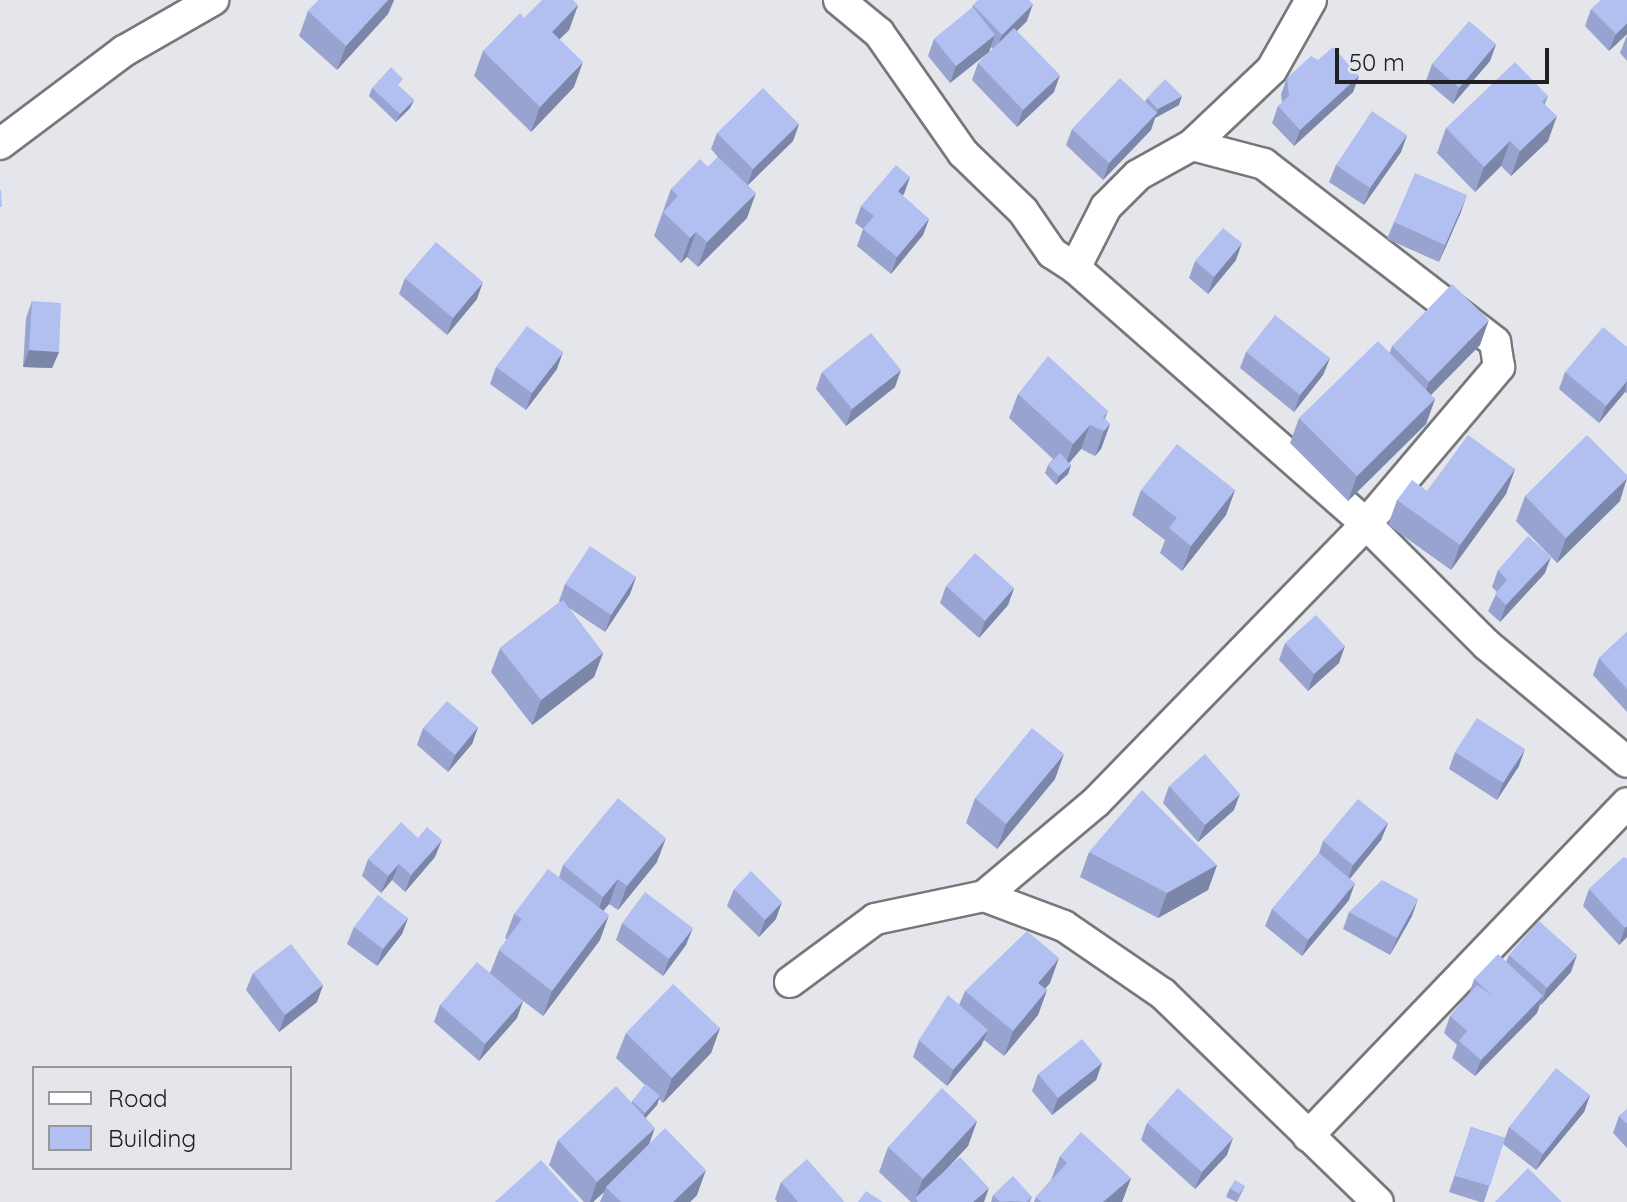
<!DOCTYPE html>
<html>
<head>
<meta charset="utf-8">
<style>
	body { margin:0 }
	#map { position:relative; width:1627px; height:1202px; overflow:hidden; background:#e5e6eb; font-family:Quicksand,sans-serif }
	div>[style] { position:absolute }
	.roads { filter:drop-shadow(2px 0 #77787c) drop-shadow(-2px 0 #77787c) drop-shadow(0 2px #77787c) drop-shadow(0 -2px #77787c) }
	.minor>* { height:30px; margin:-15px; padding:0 15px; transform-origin:15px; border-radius:15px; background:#fff }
	.wall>* { inset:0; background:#98a4cf }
	.shaded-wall>* { inset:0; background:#7c86a9 }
	.building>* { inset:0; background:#b1bff1 }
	span { translate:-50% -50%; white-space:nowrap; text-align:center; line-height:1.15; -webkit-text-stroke:6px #e5e6eb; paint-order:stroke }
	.legend { position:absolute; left:32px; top:1066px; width:260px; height:104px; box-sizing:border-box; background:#e5e6eb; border:2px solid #96979b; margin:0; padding:10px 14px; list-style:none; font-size:24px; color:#202022 }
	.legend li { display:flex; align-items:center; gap:16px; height:40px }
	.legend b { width:40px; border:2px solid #96979b }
	.scale { position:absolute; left:1335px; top:48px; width:214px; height:36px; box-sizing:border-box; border:4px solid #202022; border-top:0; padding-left:10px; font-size:24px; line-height:28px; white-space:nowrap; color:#202022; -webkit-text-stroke:6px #e5e6eb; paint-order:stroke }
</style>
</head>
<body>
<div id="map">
	<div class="roads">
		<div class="minor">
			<div style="left:839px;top:0;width:52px;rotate:39.5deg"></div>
			<div style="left:879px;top:33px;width:146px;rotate:55deg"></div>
			<div style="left:963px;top:153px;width:83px;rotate:44deg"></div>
			<div style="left:1023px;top:211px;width:51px;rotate:55.4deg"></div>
			<div style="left:1052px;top:253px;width:27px;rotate:33deg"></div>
			<div style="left:1075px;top:268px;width:68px;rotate:-63.1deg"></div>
			<div style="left:1106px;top:207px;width:45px;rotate:-45deg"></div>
			<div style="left:1138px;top:175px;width:62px;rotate:-29.1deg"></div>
			<div style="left:1192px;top:145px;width:110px;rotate:-43.5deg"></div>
			<div style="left:1272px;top:69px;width:79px;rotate:-60.5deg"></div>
			<div style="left:0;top:144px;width:155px;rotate:-36.9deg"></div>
			<div style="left:124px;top:51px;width:103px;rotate:-29.8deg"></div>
			<div style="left:1075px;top:268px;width:388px;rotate:41.3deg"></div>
			<div style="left:1366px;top:524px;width:171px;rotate:45deg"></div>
			<div style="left:1487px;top:645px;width:182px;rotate:39.9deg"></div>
			<div style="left:984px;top:896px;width:85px;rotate:20.6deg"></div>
			<div style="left:1064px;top:926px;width:120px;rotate:34.5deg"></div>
			<div style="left:1163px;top:994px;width:299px;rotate:44.1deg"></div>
			<div style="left:790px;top:982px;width:106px;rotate:-36.5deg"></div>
			<div style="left:875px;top:919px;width:111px;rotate:-11.9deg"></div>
			<div style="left:984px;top:896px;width:146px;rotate:-40deg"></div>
			<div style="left:1096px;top:802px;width:388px;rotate:-45.8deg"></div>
			<div style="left:1366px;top:524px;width:206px;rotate:-49.7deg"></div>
			<div style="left:1499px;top:367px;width:25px;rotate:-99deg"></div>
			<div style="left:1495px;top:342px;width:292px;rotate:-142.4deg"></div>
			<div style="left:1264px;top:164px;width:74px;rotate:-165.2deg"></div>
			<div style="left:1308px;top:1136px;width:461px;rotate:-46.2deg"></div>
		</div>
	</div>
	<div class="wall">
		<div style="clip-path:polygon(319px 0,394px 0,388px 14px,337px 70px,299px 36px,308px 11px)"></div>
		<div style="clip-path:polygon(578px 5px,569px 30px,559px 39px,574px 87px,531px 132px,474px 76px,483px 51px,524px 18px)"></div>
		<div style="clip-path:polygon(973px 5px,1027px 21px,1017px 31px,1054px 92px,1017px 127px,972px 80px,978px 63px,993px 49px,991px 47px,989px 52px,950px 83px,928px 56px,934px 39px,972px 8px)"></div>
		<div style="clip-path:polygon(1591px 9px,1627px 34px,1609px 51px,1585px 26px)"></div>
		<div style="clip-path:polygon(1627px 35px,1627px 61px,1620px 53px)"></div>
		<div style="clip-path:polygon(1496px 44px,1490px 61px,1453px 104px,1426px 81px,1432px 64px)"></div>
		<div style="clip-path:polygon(1359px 76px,1353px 92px,1294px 146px,1272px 123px,1278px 106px,1282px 103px,1281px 94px,1287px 78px)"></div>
		<div style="clip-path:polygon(400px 87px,414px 100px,410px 108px,396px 122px,369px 96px,372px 88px)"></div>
		<div style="clip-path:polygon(1548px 96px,1545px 104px,1548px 141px,1511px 176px,1501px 166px,1475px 192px,1437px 153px,1446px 128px)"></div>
		<div style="clip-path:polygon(1147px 98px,1179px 105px,1155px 118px,1151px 130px,1103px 180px,1066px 145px,1072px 129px,1145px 102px)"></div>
		<div style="clip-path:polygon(799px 124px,793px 141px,748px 185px,747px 218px,698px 267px,687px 257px,681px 263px,654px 236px,671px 189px,708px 167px,718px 157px,711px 149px,717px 133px)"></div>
		<div style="clip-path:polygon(1407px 135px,1401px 152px,1364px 205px,1329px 182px,1336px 165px)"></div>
		<div style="clip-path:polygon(910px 177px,902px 196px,929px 219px,923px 235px,891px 274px,857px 246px,863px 229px,855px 223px,861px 206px)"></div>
		<div style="clip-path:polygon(1461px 212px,1439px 262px,1387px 239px,1394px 222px)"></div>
		<div style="clip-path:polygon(1236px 260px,1208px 294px,1189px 278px,1195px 261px)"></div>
		<div style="clip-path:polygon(405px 278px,477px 299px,447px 335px,399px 294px)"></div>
		<div style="clip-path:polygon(32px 301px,59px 352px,52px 368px,23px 367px,26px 318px)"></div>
		<div style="clip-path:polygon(1480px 345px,1431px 395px,1435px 399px,1426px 424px,1348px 501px,1290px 443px,1299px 418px,1390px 352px,1392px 346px)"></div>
		<div style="clip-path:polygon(1627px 347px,1627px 393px,1625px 392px,1599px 423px,1559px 389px,1565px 372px)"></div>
		<div style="clip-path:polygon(1246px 352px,1330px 358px,1323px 375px,1294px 412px,1240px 368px)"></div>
		<div style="clip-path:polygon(496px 367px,557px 369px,526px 410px,490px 384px)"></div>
		<div style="clip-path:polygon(822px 372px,895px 387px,846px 426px,816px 389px)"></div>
		<div style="clip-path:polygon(1018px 394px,1108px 411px,1105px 419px,1110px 424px,1101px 449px,1095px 456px,1081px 449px,1069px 463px,1071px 465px,1068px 474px,1056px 485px,1045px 473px,1048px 465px,1053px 459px,1009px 418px)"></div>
		<div style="clip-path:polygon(1515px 469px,1506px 494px,1451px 570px,1388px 525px,1397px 500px,1427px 491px)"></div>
		<div style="clip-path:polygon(1141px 490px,1235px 490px,1226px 515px,1182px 571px,1160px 553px,1165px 540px,1132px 515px)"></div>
		<div style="clip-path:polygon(1525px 496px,1620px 501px,1557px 563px,1516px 521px)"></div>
		<div style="clip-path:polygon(1498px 570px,1545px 573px,1500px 622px,1488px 611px,1497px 592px,1492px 587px)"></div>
		<div style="clip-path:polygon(636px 577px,630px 594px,605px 632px,569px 608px,603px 653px,594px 677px,532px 725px,491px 672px,500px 648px,560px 602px,559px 601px,565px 584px)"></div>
		<div style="clip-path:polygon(946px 586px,1014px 588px,1008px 605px,979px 638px,940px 603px)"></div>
		<div style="clip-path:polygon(1627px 632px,1627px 712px,1593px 675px,1599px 658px)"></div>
		<div style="clip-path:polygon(1285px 643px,1339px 663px,1308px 691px,1279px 660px)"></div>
		<div style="clip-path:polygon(478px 727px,472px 744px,448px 772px,417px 745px,423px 728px)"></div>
		<div style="clip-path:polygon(1455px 752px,1519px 766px,1497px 800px,1449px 769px)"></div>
		<div style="clip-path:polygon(1055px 779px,997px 849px,966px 823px,975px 798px)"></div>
		<div style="clip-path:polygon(1169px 786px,1234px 810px,1198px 842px,1163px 803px)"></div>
		<div style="clip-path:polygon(1388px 823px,1381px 840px,1350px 879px,1349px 900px,1302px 956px,1265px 926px,1272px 909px,1319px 853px,1323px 841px)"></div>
		<div style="clip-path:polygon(1089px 852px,1217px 865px,1208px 890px,1158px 918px,1080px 877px)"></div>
		<div style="clip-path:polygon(435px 857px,405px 892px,392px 880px,381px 893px,362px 876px,368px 859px)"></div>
		<div style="clip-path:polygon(1624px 857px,1627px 937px,1619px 945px,1583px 906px,1589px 889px)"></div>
		<div style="clip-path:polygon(657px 862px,618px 910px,609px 904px,603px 911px,600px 940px,543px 1016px,518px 997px,523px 1001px,517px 1018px,479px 1061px,434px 1022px,440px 1005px,490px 973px,499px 950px,507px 939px,505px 938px,514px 914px,559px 877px,563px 865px)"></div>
		<div style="clip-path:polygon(734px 889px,776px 919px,759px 937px,727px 906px)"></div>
		<div style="clip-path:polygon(1349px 912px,1412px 916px,1390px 955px,1343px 929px)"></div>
		<div style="clip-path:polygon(408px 918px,402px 934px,377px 966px,347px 944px,354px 927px)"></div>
		<div style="clip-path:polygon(622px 923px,686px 945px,663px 976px,616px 940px)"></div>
		<div style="clip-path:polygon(1509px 955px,1571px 972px,1541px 1005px,1540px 1004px,1537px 1013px,1475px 1076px,1452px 1058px,1457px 1045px,1444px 1033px,1450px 1016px,1469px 994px,1474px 979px,1506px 962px)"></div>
		<div style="clip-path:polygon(253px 973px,323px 985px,317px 1002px,279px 1032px,246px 990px)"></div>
		<div style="clip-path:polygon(1050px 983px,1045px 988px,1047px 990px,1038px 1015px,1004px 1056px,984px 1040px,981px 1046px,947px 1086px,913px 1057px,919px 1040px,959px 1005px,965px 991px)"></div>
		<div style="clip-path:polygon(720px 1028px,711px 1053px,663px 1103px,659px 1099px,657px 1105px,645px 1118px,649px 1145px,697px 1195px,690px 1202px,600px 1202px,604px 1192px,593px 1202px,584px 1202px,549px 1165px,558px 1140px,631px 1103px,645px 1085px,616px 1058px,626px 1033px)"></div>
		<div style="clip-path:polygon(1102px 1063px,1096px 1080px,1052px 1115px,1032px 1091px,1038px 1074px)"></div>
		<div style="clip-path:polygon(1590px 1095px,1584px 1112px,1536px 1170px,1503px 1144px,1484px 1202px,1480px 1202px,1449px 1192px,1471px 1127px,1505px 1138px,1509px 1127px)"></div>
		<div style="clip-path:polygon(1627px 1109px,1627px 1148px,1613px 1133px,1619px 1116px)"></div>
		<div style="clip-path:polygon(977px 1121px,968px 1146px,943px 1173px,984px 1202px,911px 1202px,879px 1172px,888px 1147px)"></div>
		<div style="clip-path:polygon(1147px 1123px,1227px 1155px,1195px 1189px,1141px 1140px)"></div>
		<div style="clip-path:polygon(1060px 1156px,1131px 1178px,1122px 1202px,1034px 1202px,1036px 1197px,1051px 1180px)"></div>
		<div style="clip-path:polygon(781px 1182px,844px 1202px,777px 1202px,775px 1199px)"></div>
		<div style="clip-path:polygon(1245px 1186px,1237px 1202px,1226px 1197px,1230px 1188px)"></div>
		<div style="clip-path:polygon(993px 1195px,1032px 1197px,1030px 1202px,991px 1202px)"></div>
	</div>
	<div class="shaded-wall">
		<div style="clip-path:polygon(388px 0,394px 0,388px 14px,337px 70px,346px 46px)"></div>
		<div style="clip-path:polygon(1033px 4px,1027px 21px,995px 52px,1002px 35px)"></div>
		<div style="clip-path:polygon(578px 5px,569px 30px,543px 56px,552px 32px)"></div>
		<div style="clip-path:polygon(1627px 23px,1627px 34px,1609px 51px,1616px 34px)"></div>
		<div style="clip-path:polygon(995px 35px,989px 52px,950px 83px,956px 66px)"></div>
		<div style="clip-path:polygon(1496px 44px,1490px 61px,1453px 104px,1459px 88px)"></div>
		<div style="clip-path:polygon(583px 62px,574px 87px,531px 132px,540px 107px)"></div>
		<div style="clip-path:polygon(1060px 75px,1054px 92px,1017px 127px,1023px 110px)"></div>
		<div style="clip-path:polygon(1359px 76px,1353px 92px,1294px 146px,1300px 130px)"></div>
		<div style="clip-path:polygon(1182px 96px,1179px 105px,1155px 118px,1151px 130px,1103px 180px,1109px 163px,1157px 113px,1158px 109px)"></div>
		<div style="clip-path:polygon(414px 100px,410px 108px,396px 122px,400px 114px)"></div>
		<div style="clip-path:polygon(1557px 116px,1548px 141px,1511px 176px,1520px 151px)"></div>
		<div style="clip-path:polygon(799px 124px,793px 141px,747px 186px,753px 169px)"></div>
		<div style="clip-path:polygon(1407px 135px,1401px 152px,1364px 205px,1370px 188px)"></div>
		<div style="clip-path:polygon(1510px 141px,1501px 166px,1475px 192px,1484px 167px)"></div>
		<div style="clip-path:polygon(910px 177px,904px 194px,891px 208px,898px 191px)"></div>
		<div style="clip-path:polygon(756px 193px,747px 218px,698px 267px,707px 242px)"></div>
		<div style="clip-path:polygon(1467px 195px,1461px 212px,1439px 262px,1445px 245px)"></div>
		<div style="clip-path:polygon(929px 219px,923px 235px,891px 274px,897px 257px)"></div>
		<div style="clip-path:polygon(696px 232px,687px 257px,681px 263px,690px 238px)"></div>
		<div style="clip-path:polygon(1242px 243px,1236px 260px,1208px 294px,1214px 277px)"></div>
		<div style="clip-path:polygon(483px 282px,477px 299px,447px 335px,453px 318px)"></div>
		<div style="clip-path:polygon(1489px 320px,1480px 345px,1420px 406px,1429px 382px)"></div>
		<div style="clip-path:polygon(29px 350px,59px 352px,52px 368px,23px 367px)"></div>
		<div style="clip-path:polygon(563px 352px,557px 369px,526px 410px,532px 393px)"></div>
		<div style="clip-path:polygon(1330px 358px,1323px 375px,1294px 412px,1300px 395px)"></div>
		<div style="clip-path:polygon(901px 370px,895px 387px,846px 426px,852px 409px)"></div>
		<div style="clip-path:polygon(1627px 381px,1625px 392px,1599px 423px,1606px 406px)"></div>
		<div style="clip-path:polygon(1435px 399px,1426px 424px,1348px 501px,1357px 476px)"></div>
		<div style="clip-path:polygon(1110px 424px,1101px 449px,1095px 456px,1104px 431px)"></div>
		<div style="clip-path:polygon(1090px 425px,1081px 449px,1064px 469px,1073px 444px)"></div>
		<div style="clip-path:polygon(1071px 465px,1068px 474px,1056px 485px,1059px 476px)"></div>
		<div style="clip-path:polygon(1515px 469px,1506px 494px,1451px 570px,1460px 545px)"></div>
		<div style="clip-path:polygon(1627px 478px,1620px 501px,1557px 563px,1566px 538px)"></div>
		<div style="clip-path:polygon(1235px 490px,1226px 515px,1182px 571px,1191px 546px)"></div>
		<div style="clip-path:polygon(1551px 557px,1545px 573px,1500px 622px,1506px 605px)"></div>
		<div style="clip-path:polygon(636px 577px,630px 594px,605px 632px,611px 615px)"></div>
		<div style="clip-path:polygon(1014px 588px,1008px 605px,979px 638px,985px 621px)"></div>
		<div style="clip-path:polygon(1345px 646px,1339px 663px,1308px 691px,1314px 674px)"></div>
		<div style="clip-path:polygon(603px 653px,594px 677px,532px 725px,541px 700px)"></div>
		<div style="clip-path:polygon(478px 727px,472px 744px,448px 772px,455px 755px)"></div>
		<div style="clip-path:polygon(1525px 749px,1519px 766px,1497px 800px,1503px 783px)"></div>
		<div style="clip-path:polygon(1064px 754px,1055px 779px,997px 849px,1006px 824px)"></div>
		<div style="clip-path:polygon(1240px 794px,1234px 810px,1198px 842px,1205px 825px)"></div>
		<div style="clip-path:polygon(1388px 823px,1381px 840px,1347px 882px,1353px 865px)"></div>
		<div style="clip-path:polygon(666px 838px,657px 862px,618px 910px,627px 886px)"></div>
		<div style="clip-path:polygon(442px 840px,435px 857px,405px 892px,411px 875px)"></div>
		<div style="clip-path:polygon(399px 864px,392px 880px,381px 893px,388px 876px)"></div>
		<div style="clip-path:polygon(1217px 865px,1208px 890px,1158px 918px,1167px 893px)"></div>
		<div style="clip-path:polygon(618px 879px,609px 904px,594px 922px,603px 897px)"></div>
		<div style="clip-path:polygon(1355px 883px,1349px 900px,1302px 956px,1308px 940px)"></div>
		<div style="clip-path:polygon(1418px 899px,1412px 916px,1390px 955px,1397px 938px)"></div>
		<div style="clip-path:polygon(782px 902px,776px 919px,759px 937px,765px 920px)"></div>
		<div style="clip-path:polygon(609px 915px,600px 940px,543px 1016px,552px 991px)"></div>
		<div style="clip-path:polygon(408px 918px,402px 934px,377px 966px,383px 949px)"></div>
		<div style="clip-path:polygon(1627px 926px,1627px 937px,1619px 945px,1625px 928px)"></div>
		<div style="clip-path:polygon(693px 928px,686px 945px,663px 976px,669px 959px)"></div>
		<div style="clip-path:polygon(1577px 955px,1571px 972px,1541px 1005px,1547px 988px)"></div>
		<div style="clip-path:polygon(1059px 958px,1050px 983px,1029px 1008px,1038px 983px)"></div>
		<div style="clip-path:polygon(323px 985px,317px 1002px,279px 1032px,285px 1015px)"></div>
		<div style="clip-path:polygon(1047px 990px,1038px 1015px,1004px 1056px,1013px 1031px)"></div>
		<div style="clip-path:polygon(1543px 996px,1537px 1013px,1475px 1076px,1481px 1060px)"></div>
		<div style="clip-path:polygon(523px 1001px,517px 1018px,479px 1061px,485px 1044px)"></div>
		<div style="clip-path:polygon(720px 1028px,711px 1053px,663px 1103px,672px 1078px)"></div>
		<div style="clip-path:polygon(988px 1030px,981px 1046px,947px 1086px,953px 1070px)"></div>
		<div style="clip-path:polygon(1102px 1063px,1096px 1080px,1052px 1115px,1058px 1098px)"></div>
		<div style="clip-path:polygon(1590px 1095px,1584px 1112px,1536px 1170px,1543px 1154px)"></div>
		<div style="clip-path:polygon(660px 1096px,657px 1105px,642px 1122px,645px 1113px)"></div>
		<div style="clip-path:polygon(977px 1121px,968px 1146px,917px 1201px,915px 1199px,923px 1179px)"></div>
		<div style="clip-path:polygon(655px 1128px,646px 1153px,606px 1187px,604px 1192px,593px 1202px,590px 1202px,597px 1182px)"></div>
		<div style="clip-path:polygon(1233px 1138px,1227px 1155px,1195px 1189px,1202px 1172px)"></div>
		<div style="clip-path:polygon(706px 1170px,697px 1195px,690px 1202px,673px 1202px)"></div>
		<div style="clip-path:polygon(1131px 1178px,1122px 1202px,1103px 1202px)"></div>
		<div style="clip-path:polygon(989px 1188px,984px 1202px,973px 1202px)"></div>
	</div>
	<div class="building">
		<div style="clip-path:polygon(319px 0,388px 0,346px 46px,308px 11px)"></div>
		<div style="clip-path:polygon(542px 0,573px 0,578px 5px,552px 32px,583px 62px,540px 107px,483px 51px,520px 13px,524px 18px)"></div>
		<div style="clip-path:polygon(978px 0,1029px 0,1033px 4px,1002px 35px,973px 5px)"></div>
		<div style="clip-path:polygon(1601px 0,1627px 0,1627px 23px,1616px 34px,1591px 9px)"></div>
		<div style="clip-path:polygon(973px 7px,995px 35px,956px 66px,934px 39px)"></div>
		<div style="clip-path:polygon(1469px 21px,1496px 44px,1459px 88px,1432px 64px)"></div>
		<div style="clip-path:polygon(1014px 28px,1060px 75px,1023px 110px,978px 63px)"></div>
		<div style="clip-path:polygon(1333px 47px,1359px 76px,1300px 130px,1278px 106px,1289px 96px,1287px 78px,1311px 56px,1318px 60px)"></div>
		<div style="clip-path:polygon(1515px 62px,1548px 96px,1542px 102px,1557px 116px,1520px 151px,1510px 141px,1484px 167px,1446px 128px)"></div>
		<div style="clip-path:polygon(391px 67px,403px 79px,398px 85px,414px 100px,400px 114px,372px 88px)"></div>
		<div style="clip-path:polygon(1120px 78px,1157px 113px,1109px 163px,1072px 129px)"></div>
		<div style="clip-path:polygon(1165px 79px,1182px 96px,1158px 109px,1147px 98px)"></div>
		<div style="clip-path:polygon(763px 88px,799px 124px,753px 169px,717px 133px)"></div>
		<div style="clip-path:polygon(1372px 111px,1407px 135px,1370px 188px,1336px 165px)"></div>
		<div style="clip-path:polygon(718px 157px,756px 193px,707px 242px,696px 232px,690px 238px,663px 212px,678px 196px,671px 189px,700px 159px,708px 167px)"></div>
		<div style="clip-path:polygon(896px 165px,910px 177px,898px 191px,929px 219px,897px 257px,863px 229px,874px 216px,861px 206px)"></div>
		<div style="clip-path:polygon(1415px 173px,1467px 195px,1445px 245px,1394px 222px)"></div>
		<div style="clip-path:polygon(0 190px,1px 190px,2px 207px,0 207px)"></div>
		<div style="clip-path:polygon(1223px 228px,1242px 243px,1214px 277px,1195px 261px)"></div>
		<div style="clip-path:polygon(436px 242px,483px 282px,453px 318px,405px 278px)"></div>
		<div style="clip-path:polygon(1452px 284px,1489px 320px,1429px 382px,1392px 346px)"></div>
		<div style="clip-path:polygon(32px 301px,61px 303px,59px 352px,29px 350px)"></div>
		<div style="clip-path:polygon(1275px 315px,1330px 358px,1300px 395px,1246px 352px)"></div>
		<div style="clip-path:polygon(527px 326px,563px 352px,532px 393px,496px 367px)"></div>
		<div style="clip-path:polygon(1603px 327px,1627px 347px,1627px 381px,1606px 406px,1565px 372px)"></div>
		<div style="clip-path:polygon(871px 333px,901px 370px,852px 409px,822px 372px)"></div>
		<div style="clip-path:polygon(1378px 341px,1435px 399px,1357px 476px,1299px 418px)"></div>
		<div style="clip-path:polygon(1048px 356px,1108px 411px,1103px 417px,1110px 424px,1104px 431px,1090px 425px,1073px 444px,1018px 394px)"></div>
		<div style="clip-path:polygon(1468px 435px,1515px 469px,1460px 545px,1397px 500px,1412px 480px,1427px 491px)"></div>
		<div style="clip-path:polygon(1587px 435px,1627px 475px,1627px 478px,1566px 538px,1525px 496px)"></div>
		<div style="clip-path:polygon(1177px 444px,1235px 490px,1191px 546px,1169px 528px,1177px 518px,1141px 490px)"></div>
		<div style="clip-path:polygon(1060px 453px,1071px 465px,1059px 476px,1048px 465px)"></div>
		<div style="clip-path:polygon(1528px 536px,1551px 557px,1506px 605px,1495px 594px,1507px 580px,1498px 570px)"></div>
		<div style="clip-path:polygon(590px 546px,636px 577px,611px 615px,565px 584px)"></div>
		<div style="clip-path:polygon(975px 553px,1014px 588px,985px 621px,946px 586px)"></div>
		<div style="clip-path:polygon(563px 600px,603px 653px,541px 700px,500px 648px)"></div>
		<div style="clip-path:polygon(1316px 615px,1345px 646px,1314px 674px,1285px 643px)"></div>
		<div style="clip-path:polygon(1627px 632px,1627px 689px,1599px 658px)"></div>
		<div style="clip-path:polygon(447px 701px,478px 727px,455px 755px,423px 728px)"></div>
		<div style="clip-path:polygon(1477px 718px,1525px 749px,1503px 783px,1455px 752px)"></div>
		<div style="clip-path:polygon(1032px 728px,1064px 754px,1006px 824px,975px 798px)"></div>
		<div style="clip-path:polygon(1205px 754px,1240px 794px,1205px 825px,1169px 786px)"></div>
		<div style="clip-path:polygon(1142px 790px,1217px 865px,1167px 893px,1089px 852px)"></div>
		<div style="clip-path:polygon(618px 798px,666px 838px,627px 886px,618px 879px,603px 897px,563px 865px)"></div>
		<div style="clip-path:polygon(1358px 799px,1388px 823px,1353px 865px,1323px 841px)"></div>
		<div style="clip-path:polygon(401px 822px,418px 838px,427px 827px,442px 840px,411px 875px,399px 864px,388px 876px,368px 859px)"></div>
		<div style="clip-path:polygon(1319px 853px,1355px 883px,1308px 940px,1272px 909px)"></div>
		<div style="clip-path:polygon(1624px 857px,1627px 859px,1627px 926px,1625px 928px,1589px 889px)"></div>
		<div style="clip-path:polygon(548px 869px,609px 915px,552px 991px,499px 950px,522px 919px,514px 914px)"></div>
		<div style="clip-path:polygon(751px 871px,782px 902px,765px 920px,734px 889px)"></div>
		<div style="clip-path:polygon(1382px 880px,1418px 899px,1397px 938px,1349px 912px)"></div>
		<div style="clip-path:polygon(645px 892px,693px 928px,669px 959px,622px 923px)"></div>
		<div style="clip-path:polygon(378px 895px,408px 918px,383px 949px,354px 927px)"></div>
		<div style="clip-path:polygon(1539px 921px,1577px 955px,1547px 988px,1509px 955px)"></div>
		<div style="clip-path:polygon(1027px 931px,1059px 958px,1038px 983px,1047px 990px,1013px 1031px,965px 991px)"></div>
		<div style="clip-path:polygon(291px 944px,323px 985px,285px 1015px,253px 973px)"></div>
		<div style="clip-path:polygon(1498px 954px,1543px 996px,1481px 1060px,1459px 1041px,1467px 1031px,1450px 1016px,1477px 985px,1492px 995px,1474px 979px)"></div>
		<div style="clip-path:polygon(477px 962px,523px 1001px,485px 1044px,440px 1005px)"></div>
		<div style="clip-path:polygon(673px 984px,720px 1028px,672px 1078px,626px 1033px)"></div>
		<div style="clip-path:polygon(948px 995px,988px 1030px,953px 1070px,919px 1040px)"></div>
		<div style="clip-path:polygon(1082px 1039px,1102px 1063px,1058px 1098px,1038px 1074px)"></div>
		<div style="clip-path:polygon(1556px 1068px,1590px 1095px,1543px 1154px,1509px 1127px)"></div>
		<div style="clip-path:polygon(646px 1084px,660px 1096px,645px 1113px,632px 1101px)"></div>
		<div style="clip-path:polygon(616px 1086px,655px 1128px,597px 1182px,558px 1140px)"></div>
		<div style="clip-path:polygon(942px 1088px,977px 1121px,923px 1179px,888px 1147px)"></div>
		<div style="clip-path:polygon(1178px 1088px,1233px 1138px,1202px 1172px,1147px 1123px)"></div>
		<div style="clip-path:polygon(1627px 1109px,1627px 1124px,1619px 1116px)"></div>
		<div style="clip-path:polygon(1471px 1127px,1505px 1138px,1490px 1186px,1455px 1176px)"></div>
		<div style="clip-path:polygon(665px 1128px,706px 1170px,673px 1202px,621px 1202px,606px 1187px)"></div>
		<div style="clip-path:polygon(1081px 1132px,1131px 1178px,1103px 1202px,1041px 1202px,1036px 1197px,1067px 1163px,1060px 1156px)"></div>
		<div style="clip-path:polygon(960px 1157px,989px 1188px,973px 1202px,918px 1202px,915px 1198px)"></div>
		<div style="clip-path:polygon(807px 1159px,844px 1201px,843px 1202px,798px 1202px,781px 1182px)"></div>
		<div style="clip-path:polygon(541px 1160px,579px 1202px,495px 1202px)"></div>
		<div style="clip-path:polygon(1528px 1168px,1562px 1202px,1495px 1202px)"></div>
		<div style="clip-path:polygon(1013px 1176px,1032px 1197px,1026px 1202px,1011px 1201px,1000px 1202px,993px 1195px)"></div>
		<div style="clip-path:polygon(1235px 1180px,1245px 1186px,1239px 1194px,1230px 1188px)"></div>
		<div style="clip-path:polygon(866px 1191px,883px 1202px,858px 1202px)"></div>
	</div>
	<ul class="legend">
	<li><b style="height:10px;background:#fff"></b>Road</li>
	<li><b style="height:22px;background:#b1bff1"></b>Building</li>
	</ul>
	<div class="scale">50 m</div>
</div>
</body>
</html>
